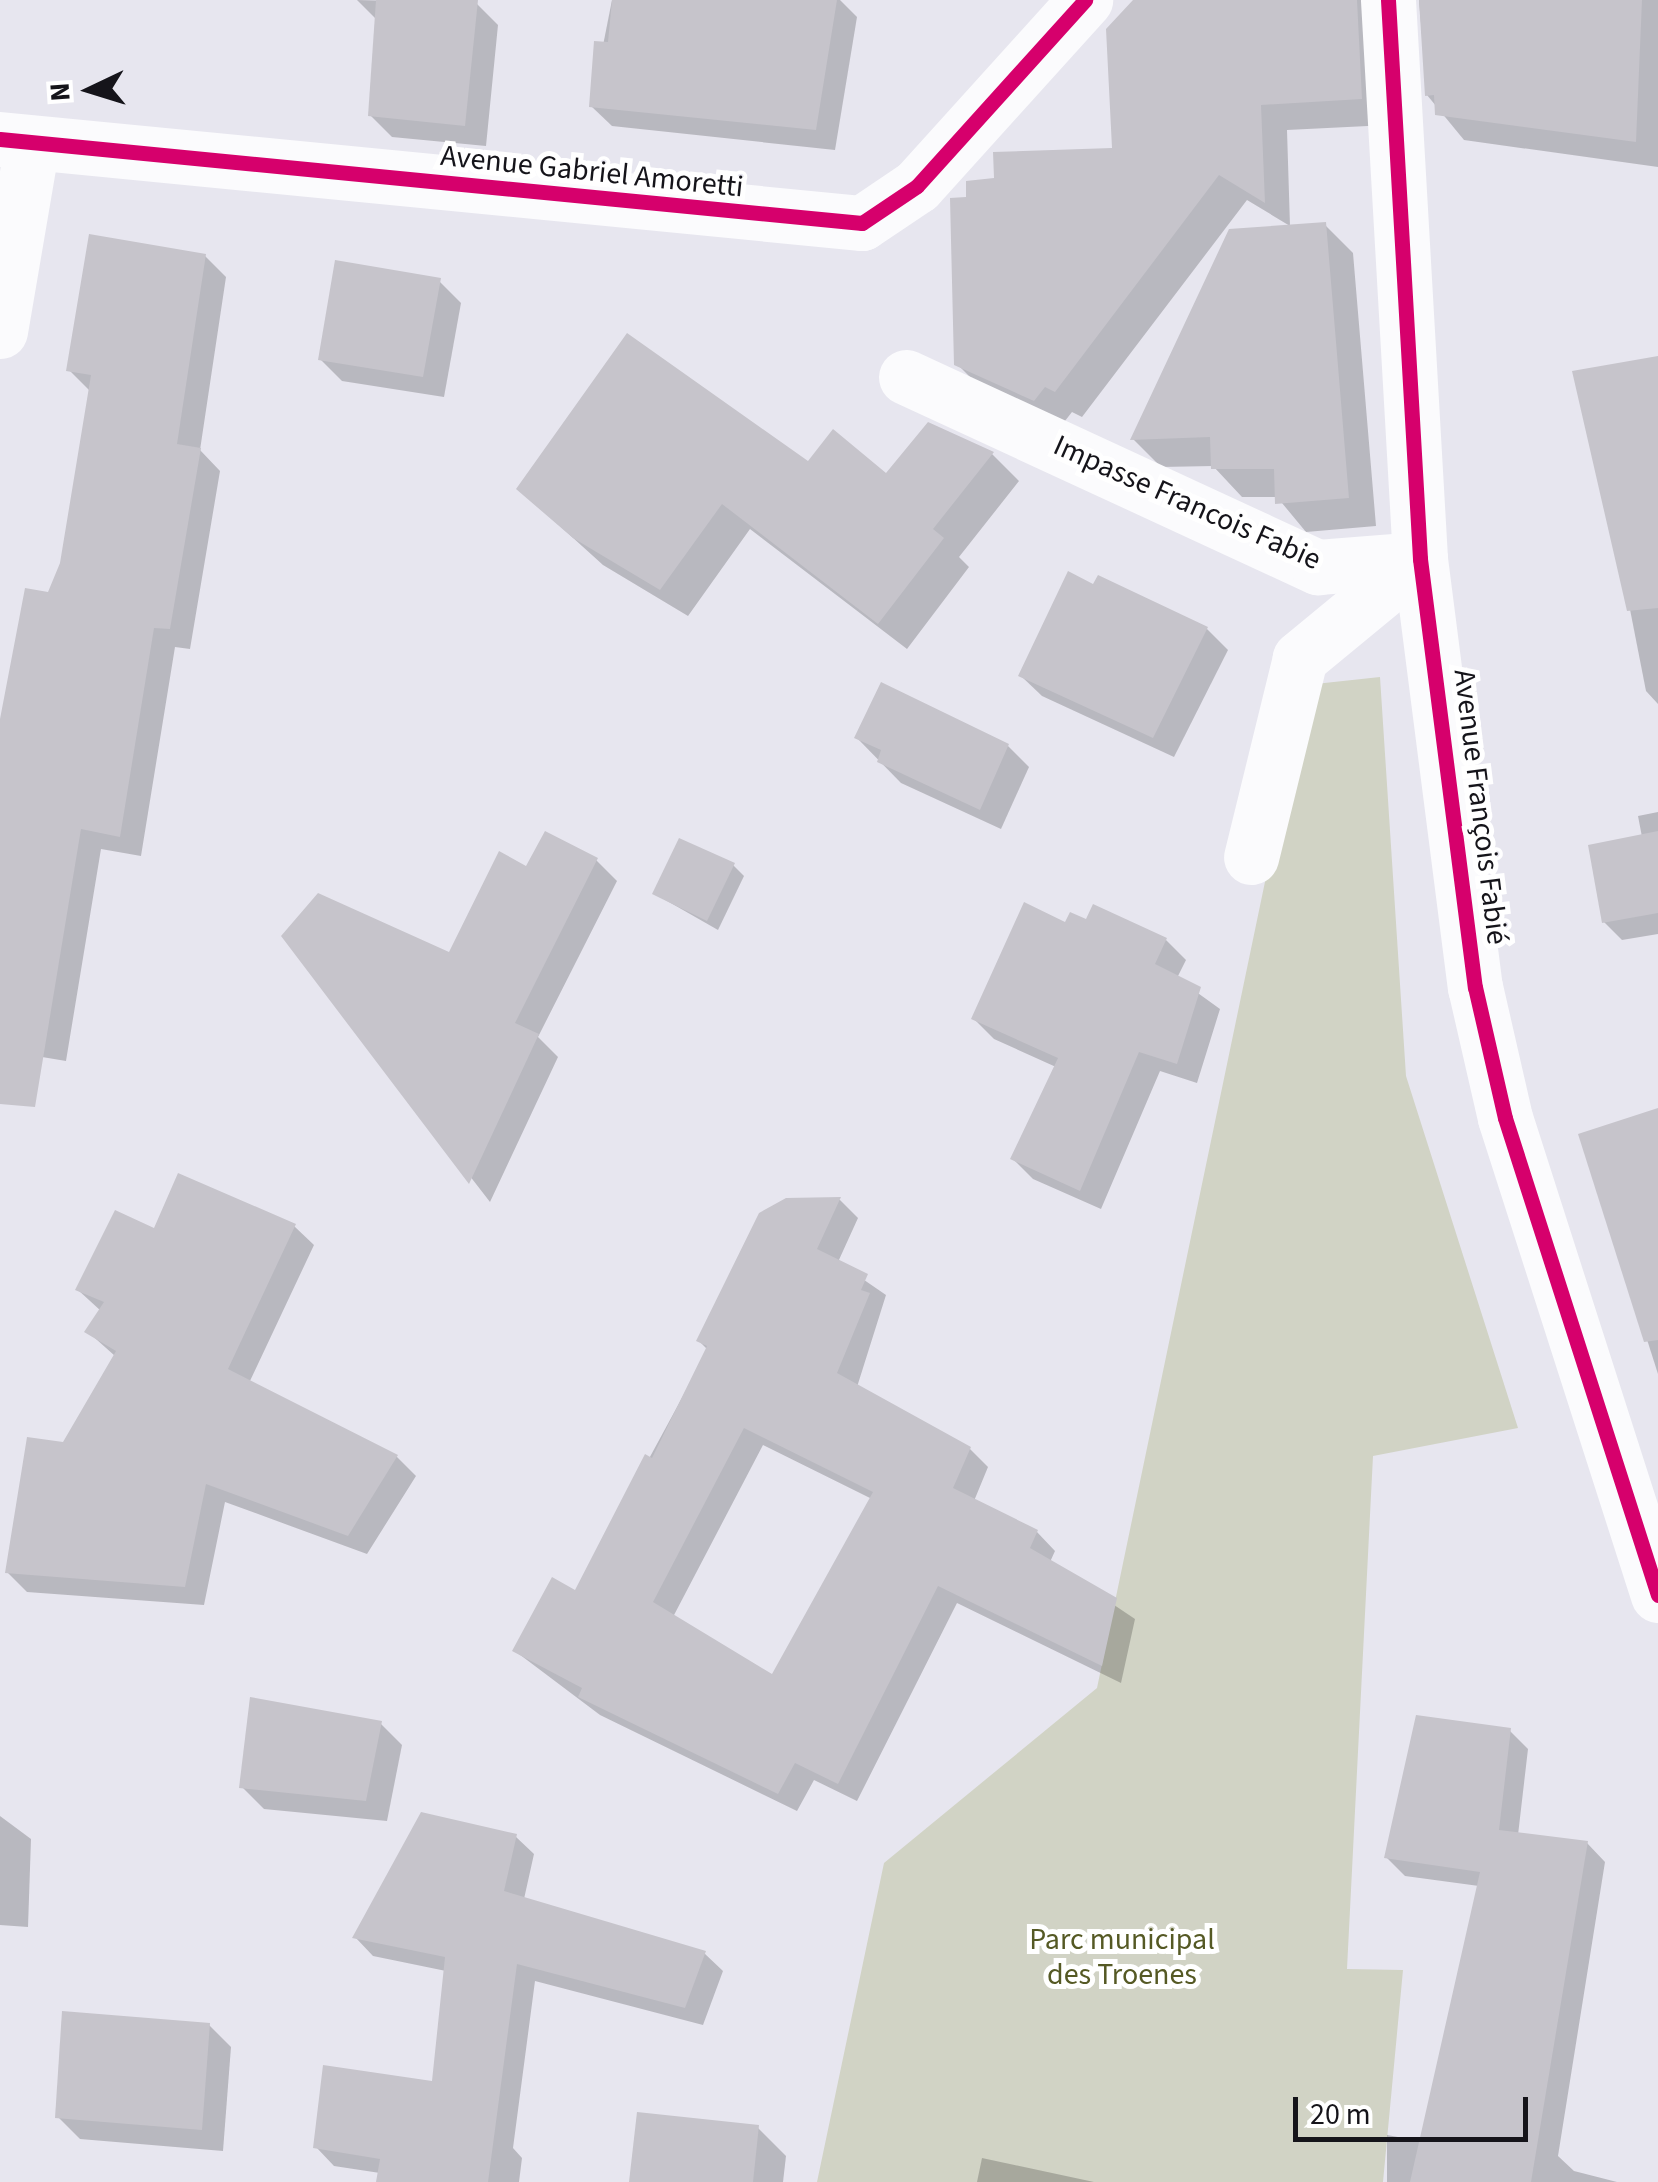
<!DOCTYPE html>
<html>
<head>
<meta charset="utf-8">
<style>
	body { margin:0 }
	#map { position:relative; width:1658px; height:2182px; overflow:hidden; background:#e7e6ef; font-family:"Source Sans 3",sans-serif }
	div>[style] { position:absolute }
	.green>* { inset:0; background:#d1d3c5 }
	.shadow>* { inset:0; background:#0003 }
	.building>* { inset:0; background:#c6c4cb }
	.minor>* { height:55px; margin:-27.5px; padding:0 27.5px; transform-origin:27.5px; border-radius:27.5px; background:#fbfbfd }
	.cycleway>* { height:15px; margin:-7.5px; padding:0 7.5px; transform-origin:7.5px; border-radius:7.5px; background:#d6006c }
	span { translate:-50% -50%; white-space:nowrap; text-align:center; line-height:1.15; -webkit-text-stroke:10px #fff; paint-order:stroke }
	.street-label { font-size:30px; color:#15141a }
	.park-label { font-size:30px; color:#555924 }
	.north { position:absolute; left:40px; top:40px; width:100px; height:100px; -webkit-text-stroke:8px #fff; paint-order:stroke; rotate:266deg; font-size:28px; font-weight:700; line-height:40px; text-align:center; color:#15141a }
	.north::after { content:''; display:block; margin:auto; width:35px; height:45px; background:#15141a; clip-path:polygon(50% 0,100% 100%,50% 72%,0 100%) }
	.scale { position:absolute; left:1293px; top:2097px; width:235px; height:45px; box-sizing:border-box; border:5px solid #15141a; border-top:0; padding-left:12px; font-size:30px; line-height:35px; white-space:nowrap; color:#15141a; -webkit-text-stroke:8px #fff; paint-order:stroke }
</style>
</head>
<body>
<div id="map">
	<div class="green">
		<div style="clip-path:polygon(1380px 677px,1406px 1076px,1518px 1428px,1373px 1456px,1347px 1969px,1403px 1970px,1383px 2182px,817px 2182px,884px 1863px,1097px 1688px,1306px 685px)"></div>
	</div>
	<div class="shadow">
		<div style="clip-path:polygon(357px 0,476px 3px,498px 25px,486px 146px,392px 137px,370px 115px,377px 20px)"></div>
		<div style="clip-path:polygon(612px 0,840px 0,857px 17px,835px 150px,612px 126px,591px 106px)"></div>
		<div style="clip-path:polygon(1136px 0,1398px 0,1388px 125px,1287px 130px,1290px 226px,1247px 200px,1082px 417px,1072px 412px,1061px 426px,984px 391px,957px 364px,968px 200px,996px 180px,1115px 150px)"></div>
		<div style="clip-path:polygon(1419px 0,1658px 0,1658px 167px,1464px 140px,1427px 95px)"></div>
		<div style="clip-path:polygon(1325px 225px,1353px 253px,1376px 526px,1306px 532px,1277px 497px,1242px 497px,1213px 466px,1161px 467px,1133px 439px)"></div>
		<div style="clip-path:polygon(205px 256px,226px 277px,200px 450px,220px 471px,190px 649px,175px 647px,141px 856px,101px 849px,66px 1061px,0 1050px,0 746px,62px 564px,91px 392px,69px 370px)"></div>
		<div style="clip-path:polygon(439px 281px,461px 303px,444px 397px,342px 381px,320px 359px)"></div>
		<div style="clip-path:polygon(992px 454px,1019px 481px,959px 557px,969px 567px,907px 649px,750px 529px,688px 616px,603px 565px,519px 489px,809px 465px,886px 476px)"></div>
		<div style="clip-path:polygon(1606px 487px,1658px 489px,1658px 704px,1646px 691px)"></div>
		<div style="clip-path:polygon(1094px 588px,1207px 629px,1228px 650px,1174px 757px,1042px 696px,1021px 676px)"></div>
		<div style="clip-path:polygon(857px 738px,1008px 746px,1029px 767px,1001px 829px,901px 783px)"></div>
		<div style="clip-path:polygon(1658px 812px,1658px 934px,1622px 940px,1604px 922px,1642px 837px,1638px 816px)"></div>
		<div style="clip-path:polygon(596px 860px,617px 881px,538px 1037px,558px 1057px,490px 1202px,284px 936px,450px 956px,527px 869px)"></div>
		<div style="clip-path:polygon(733px 865px,744px 876px,718px 930px,655px 894px)"></div>
		<div style="clip-path:polygon(1066px 926px,1166px 940px,1186px 960px,1177px 978px,1220px 1009px,1197px 1083px,1160px 1071px,1101px 1209px,1033px 1179px,1013px 1159px,1056px 1067px,994px 1039px,974px 1019px)"></div>
		<div style="clip-path:polygon(1658px 1111px,1658px 1374px,1582px 1136px)"></div>
		<div style="clip-path:polygon(evenodd,840px 1200px,858px 1218px,838px 1262px,886px 1295px,857px 1387px,970px 1449px,988px 1467px,974px 1501px,1037px 1532px,1055px 1551px,1050px 1562px,1135px 1619px,1121px 1683px,957px 1603px,857px 1801px,814px 1780px,797px 1811px,600px 1715px,515px 1651px,576px 1593px,708px 1350px,699px 1341px,786px 1201px,840px 1200px,763px 1445px,872px 1499px,772px 1677px,673px 1617px,763px 1445px)"></div>
		<div style="clip-path:polygon(294px 1226px,314px 1245px,249px 1383px,397px 1457px,416px 1476px,367px 1554px,225px 1502px,204px 1605px,27px 1592px,8px 1573px,115px 1356px,87px 1331px,101px 1311px,78px 1290px,156px 1231px)"></div>
		<div style="clip-path:polygon(380px 1723px,402px 1745px,387px 1821px,264px 1809px,242px 1787px)"></div>
		<div style="clip-path:polygon(1510px 1731px,1528px 1749px,1518px 1835px,1587px 1843px,1605px 1862px,1558px 2156px,1574px 2171px,1617px 2182px,1387px 2182px,1387px 2135px,1420px 2141px,1479px 1886px,1405px 1876px,1387px 1858px)"></div>
		<div style="clip-path:polygon(0 1816px,31px 1839px,28px 1927px,0 1925px)"></div>
		<div style="clip-path:polygon(515px 1836px,534px 1854px,524px 1899px,704px 1953px,723px 1971px,703px 2025px,535px 1981px,513px 2148px,522px 2158px,519px 2182px,379px 2182px,380px 2173px,334px 2166px,316px 2147px,435px 2083px,446px 1971px,373px 1956px,355px 1937px)"></div>
		<div style="clip-path:polygon(209px 2025px,231px 2047px,223px 2151px,80px 2139px,58px 2117px)"></div>
		<div style="clip-path:polygon(757px 2127px,786px 2156px,783px 2182px,632px 2182px)"></div>
		<div style="clip-path:polygon(982px 2158px,1094px 2182px,977px 2182px)"></div>
	</div>
	<div class="building">
		<div style="clip-path:polygon(376px 0,478px 0,465px 126px,368px 116px)"></div>
		<div style="clip-path:polygon(612px 0,837px 0,816px 130px,589px 107px,594px 41px,608px 42px)"></div>
		<div style="clip-path:polygon(1133px 0,1357px 0,1362px 99px,1261px 105px,1265px 203px,1219px 175px,1055px 392px,1045px 387px,1034px 401px,954px 365px,950px 198px,966px 197px,966px 181px,994px 178px,993px 152px,1112px 148px,1106px 29px)"></div>
		<div style="clip-path:polygon(1419px 0,1642px 0,1636px 142px,1435px 115px,1434px 95px,1425px 96px)"></div>
		<div style="clip-path:polygon(1326px 222px,1349px 498px,1275px 504px,1274px 469px,1211px 469px,1210px 437px,1130px 440px,1229px 229px)"></div>
		<div style="clip-path:polygon(89px 234px,206px 254px,177px 444px,201px 448px,170px 629px,154px 628px,120px 837px,81px 829px,35px 1107px,0 1104px,0 719px,25px 588px,48px 592px,60px 563px,91px 375px,66px 371px)"></div>
		<div style="clip-path:polygon(335px 260px,441px 278px,423px 377px,318px 360px)"></div>
		<div style="clip-path:polygon(627px 333px,808px 461px,833px 429px,886px 473px,928px 422px,994px 452px,933px 529px,944px 538px,878px 624px,722px 504px,660px 590px,573px 538px,516px 489px)"></div>
		<div style="clip-path:polygon(1658px 356px,1658px 608px,1627px 611px,1572px 371px)"></div>
		<div style="clip-path:polygon(1068px 571px,1093px 584px,1098px 575px,1208px 627px,1153px 738px,1018px 676px)"></div>
		<div style="clip-path:polygon(881px 682px,1009px 744px,980px 810px,877px 762px,881px 750px,854px 738px)"></div>
		<div style="clip-path:polygon(545px 831px,598px 858px,515px 1023px,539px 1034px,469px 1184px,281px 936px,318px 893px,449px 952px,499px 851px,526px 866px)"></div>
		<div style="clip-path:polygon(1658px 831px,1658px 913px,1602px 923px,1588px 845px)"></div>
		<div style="clip-path:polygon(679px 838px,735px 863px,707px 921px,652px 894px)"></div>
		<div style="clip-path:polygon(1024px 902px,1065px 922px,1070px 912px,1086px 919px,1093px 904px,1167px 938px,1155px 964px,1201px 987px,1177px 1064px,1139px 1052px,1080px 1191px,1010px 1159px,1058px 1058px,971px 1019px)"></div>
		<div style="clip-path:polygon(1658px 1108px,1658px 1340px,1644px 1342px,1578px 1134px)"></div>
		<div style="clip-path:polygon(178px 1173px,296px 1224px,228px 1369px,398px 1455px,348px 1536px,206px 1484px,185px 1587px,5px 1573px,27px 1437px,63px 1442px,116px 1351px,84px 1332px,104px 1302px,75px 1290px,115px 1210px,154px 1228px)"></div>
		<div style="clip-path:polygon(evenodd,841px 1197px,817px 1249px,868px 1274px,861px 1290px,870px 1293px,837px 1373px,971px 1447px,953px 1488px,1038px 1530px,1030px 1548px,1117px 1598px,1102px 1666px,938px 1586px,838px 1784px,795px 1763px,778px 1794px,578px 1697px,582px 1688px,512px 1651px,552px 1577px,575px 1590px,645px 1454px,652px 1458px,707px 1346px,696px 1341px,759px 1213px,786px 1198px,841px 1197px,744px 1428px,873px 1492px,772px 1674px,653px 1602px,744px 1428px)"></div>
		<div style="clip-path:polygon(250px 1697px,382px 1721px,366px 1801px,239px 1788px)"></div>
		<div style="clip-path:polygon(1416px 1715px,1511px 1728px,1499px 1830px,1588px 1841px,1531px 2182px,1410px 2182px,1480px 1872px,1384px 1858px)"></div>
		<div style="clip-path:polygon(421px 1812px,517px 1834px,504px 1891px,706px 1951px,685px 2008px,517px 1964px,488px 2182px,376px 2182px,380px 2159px,313px 2148px,323px 2065px,432px 2081px,445px 1957px,352px 1938px)"></div>
		<div style="clip-path:polygon(62px 2011px,210px 2023px,202px 2130px,55px 2118px)"></div>
		<div style="clip-path:polygon(637px 2112px,759px 2125px,753px 2182px,629px 2182px)"></div>
	</div>
	<div class="minor">
		<div style="left:1388px;top:0;width:560px;rotate:86.72deg"></div>
		<div style="left:1420px;top:559px;width:432px;rotate:82.7deg"></div>
		<div style="left:1475px;top:987px;width:134px;rotate:77.1deg"></div>
		<div style="left:1505px;top:1118px;width:501px;rotate:72.22deg"></div>
		<div style="left:0;top:139px;width:866px;rotate:5.57deg"></div>
		<div style="left:862px;top:223px;width:66px;rotate:-33.9deg"></div>
		<div style="left:917px;top:186px;width:251px;rotate:-47.9deg"></div>
		<div style="left:0;top:331px;width:191px;rotate:-80.3deg"></div>
		<div style="left:906px;top:377px;width:454px;rotate:24.8deg"></div>
		<div style="left:1318px;top:567px;width:102px;rotate:-4.5deg"></div>
		<div style="left:1420px;top:559px;width:156px;rotate:140.5deg"></div>
		<div style="left:1300px;top:658px;width:205px;rotate:103.8deg"></div>
	</div>
	<div class="cycleway">
		<div style="left:1388px;top:0;width:560px;rotate:86.72deg"></div>
		<div style="left:1420px;top:559px;width:432px;rotate:82.7deg"></div>
		<div style="left:1475px;top:987px;width:134px;rotate:77.1deg"></div>
		<div style="left:1505px;top:1118px;width:501px;rotate:72.22deg"></div>
		<div style="left:0;top:139px;width:866px;rotate:5.57deg"></div>
		<div style="left:862px;top:223px;width:66px;rotate:-33.9deg"></div>
		<div style="left:917px;top:186px;width:251px;rotate:-47.9deg"></div>
	</div>
	<div class="street-label">
		<span style="left:592px;top:172px;rotate:6deg">Avenue Gabriel Amoretti</span>
		<span style="left:1187px;top:503px;rotate:24deg">Impasse Francois Fabie</span>
		<span style="left:1480px;top:807px;rotate:83deg">Avenue François Fabié</span>
	</div>
	<div class="park-label">
		<span style="left:1122px;top:1957px">Parc municipal<br>des Troenes</span>
	</div>
	<div class="north">N</div>
	<div class="scale">20 m</div>
</div>
</body>
</html>
